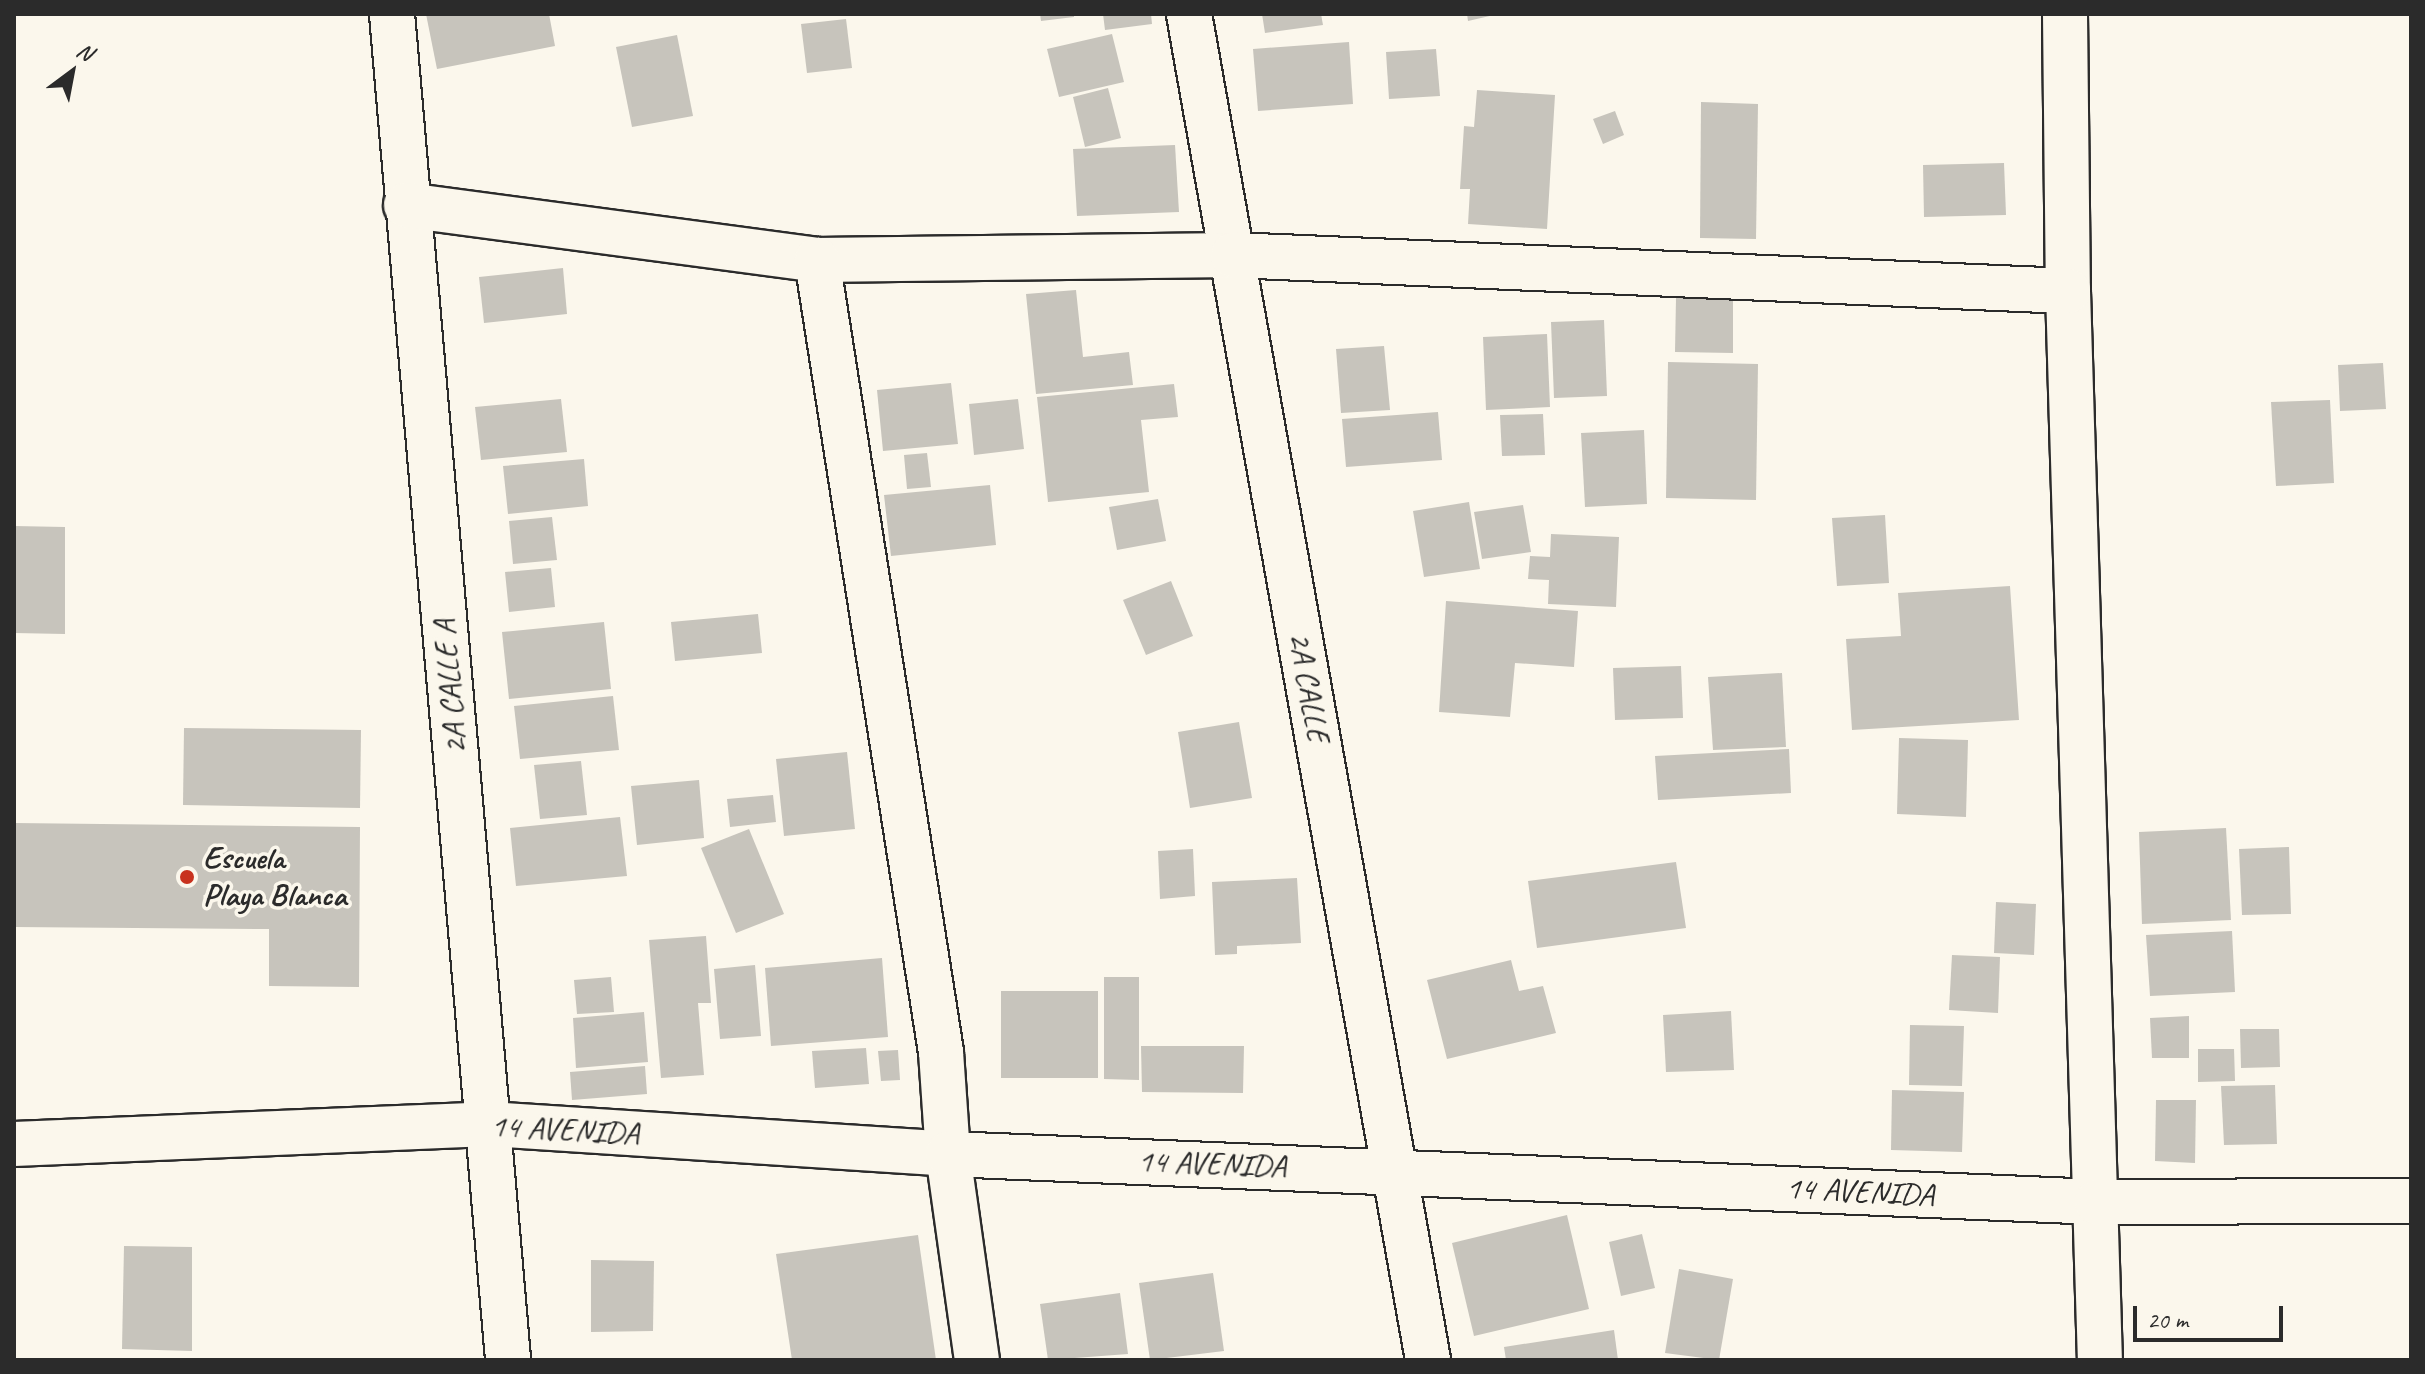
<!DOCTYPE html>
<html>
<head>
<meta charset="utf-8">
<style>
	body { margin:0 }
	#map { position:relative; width:2425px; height:1374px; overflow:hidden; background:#fbf7ec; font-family:Caveat,sans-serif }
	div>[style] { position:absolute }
	.building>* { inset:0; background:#c7c4bc }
	.roads { filter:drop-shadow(2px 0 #2b2b2b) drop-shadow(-2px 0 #2b2b2b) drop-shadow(0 2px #2b2b2b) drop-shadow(0 -2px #2b2b2b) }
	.minor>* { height:44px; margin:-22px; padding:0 22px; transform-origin:22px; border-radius:22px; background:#fbf7ec }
	.dots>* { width:22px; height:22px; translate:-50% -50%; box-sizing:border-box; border:4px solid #fbf7ec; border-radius:50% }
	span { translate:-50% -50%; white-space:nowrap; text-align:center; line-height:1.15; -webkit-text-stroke:7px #fbf7ec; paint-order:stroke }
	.street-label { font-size:32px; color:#2b2b2b }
	.poi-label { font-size:32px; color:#2b2b2b; font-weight:700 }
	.left { translate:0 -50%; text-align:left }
	.frame { position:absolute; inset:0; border:16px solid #2b2b2b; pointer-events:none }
	.north { position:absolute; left:32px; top:32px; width:80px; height:80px; -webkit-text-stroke:6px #fbf7ec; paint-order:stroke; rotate:32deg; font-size:22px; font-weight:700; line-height:32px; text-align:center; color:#2b2b2b }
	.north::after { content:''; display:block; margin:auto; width:28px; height:36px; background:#2b2b2b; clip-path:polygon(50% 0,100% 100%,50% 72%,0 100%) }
	.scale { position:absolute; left:2133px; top:1306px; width:150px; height:36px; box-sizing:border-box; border:4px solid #2b2b2b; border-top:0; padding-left:10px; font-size:24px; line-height:28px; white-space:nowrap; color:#2b2b2b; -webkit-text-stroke:6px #fbf7ec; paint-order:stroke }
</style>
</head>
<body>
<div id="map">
	<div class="building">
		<div style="clip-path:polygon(426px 14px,549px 14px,555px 46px,437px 69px)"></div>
		<div style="clip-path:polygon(1040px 14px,1074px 14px,1074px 17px,1041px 21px)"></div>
		<div style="clip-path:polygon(1103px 14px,1151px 14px,1152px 24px,1105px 30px)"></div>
		<div style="clip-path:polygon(1262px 14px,1321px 14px,1323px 25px,1265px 33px)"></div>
		<div style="clip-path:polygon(1467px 14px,1494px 14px,1494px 15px,1468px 21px)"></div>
		<div style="clip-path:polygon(846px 19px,852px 68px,807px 73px,801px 24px)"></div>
		<div style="clip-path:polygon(1112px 34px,1124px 82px,1059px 97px,1047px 49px)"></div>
		<div style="clip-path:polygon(677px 35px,693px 116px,632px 127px,616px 47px)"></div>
		<div style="clip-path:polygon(1349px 42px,1353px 104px,1258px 111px,1253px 49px)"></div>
		<div style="clip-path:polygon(1436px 49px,1440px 96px,1389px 99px,1386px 52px)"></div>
		<div style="clip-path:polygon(1108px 88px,1121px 138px,1085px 147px,1073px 97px)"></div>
		<div style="clip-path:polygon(1477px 90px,1555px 95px,1547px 229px,1468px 224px,1470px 189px,1460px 189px,1464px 126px,1474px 127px)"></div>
		<div style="clip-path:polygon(1701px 102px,1758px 104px,1756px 239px,1700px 238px)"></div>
		<div style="clip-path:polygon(1615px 111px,1624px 135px,1603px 144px,1593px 119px)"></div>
		<div style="clip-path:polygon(1175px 145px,1179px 212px,1077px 216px,1073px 149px)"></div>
		<div style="clip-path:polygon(2004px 163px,2006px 215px,1924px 217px,1923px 165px)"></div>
		<div style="clip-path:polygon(563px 268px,567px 314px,484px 323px,479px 277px)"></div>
		<div style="clip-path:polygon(1076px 290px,1083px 357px,1129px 352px,1133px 385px,1036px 394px,1026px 294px)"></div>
		<div style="clip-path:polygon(1676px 298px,1733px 298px,1733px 353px,1675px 352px)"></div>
		<div style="clip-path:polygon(1604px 320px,1607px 396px,1554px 398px,1551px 322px)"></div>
		<div style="clip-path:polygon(1547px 334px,1550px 407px,1486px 410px,1483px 337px)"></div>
		<div style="clip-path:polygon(1384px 346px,1390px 410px,1341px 413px,1336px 349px)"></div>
		<div style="clip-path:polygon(1668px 362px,1758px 364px,1756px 500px,1666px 498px)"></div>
		<div style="clip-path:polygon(2383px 363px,2386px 409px,2340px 411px,2338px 365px)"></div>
		<div style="clip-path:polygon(951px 383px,958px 444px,883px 451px,877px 390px)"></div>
		<div style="clip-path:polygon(1174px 384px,1178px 417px,1141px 420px,1149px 492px,1048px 502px,1037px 397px)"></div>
		<div style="clip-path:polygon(561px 399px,567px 452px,481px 460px,475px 407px)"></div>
		<div style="clip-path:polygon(1018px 399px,1024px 449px,974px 455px,969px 404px)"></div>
		<div style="clip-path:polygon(2330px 400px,2334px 483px,2276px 486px,2271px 402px)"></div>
		<div style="clip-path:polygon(1438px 412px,1442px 460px,1346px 467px,1342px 419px)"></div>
		<div style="clip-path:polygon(1543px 414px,1545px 455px,1502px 456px,1500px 415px)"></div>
		<div style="clip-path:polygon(1644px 430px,1647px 504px,1585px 507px,1581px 433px)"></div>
		<div style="clip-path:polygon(927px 453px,931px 487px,907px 489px,904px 455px)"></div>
		<div style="clip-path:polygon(584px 459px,588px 506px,508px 514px,503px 466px)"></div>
		<div style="clip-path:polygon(990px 485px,996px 545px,891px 556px,884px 495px)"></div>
		<div style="clip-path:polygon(1158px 499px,1166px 541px,1117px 550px,1109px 507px)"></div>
		<div style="clip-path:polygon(1469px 502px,1480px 569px,1424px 577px,1413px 511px)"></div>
		<div style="clip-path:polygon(1523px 505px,1531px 552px,1482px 559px,1474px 512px)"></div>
		<div style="clip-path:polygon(1885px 515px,1889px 583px,1837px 586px,1832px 518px)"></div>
		<div style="clip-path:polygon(552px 517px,557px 560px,513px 564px,509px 521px)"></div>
		<div style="clip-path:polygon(14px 526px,65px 527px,65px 634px,14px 633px)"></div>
		<div style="clip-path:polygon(1551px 534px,1619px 537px,1616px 607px,1548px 604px,1549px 580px,1528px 579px,1530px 556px,1550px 557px)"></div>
		<div style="clip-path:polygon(551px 568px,555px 607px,509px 612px,505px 572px)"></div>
		<div style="clip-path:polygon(1171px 581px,1193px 636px,1146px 655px,1123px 600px)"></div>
		<div style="clip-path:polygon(2010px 586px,2019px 720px,1852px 730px,1846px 639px,1901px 636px,1898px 593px)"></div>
		<div style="clip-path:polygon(1446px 601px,1578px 611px,1574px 667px,1515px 663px,1510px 717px,1439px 712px)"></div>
		<div style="clip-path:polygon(758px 614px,762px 653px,675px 661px,671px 622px)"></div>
		<div style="clip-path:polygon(604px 622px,611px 689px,509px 699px,502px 632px)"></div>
		<div style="clip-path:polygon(1681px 666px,1683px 718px,1615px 720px,1613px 668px)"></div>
		<div style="clip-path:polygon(1782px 673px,1786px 747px,1713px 750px,1708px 677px)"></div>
		<div style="clip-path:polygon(613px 696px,619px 750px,520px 759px,514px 706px)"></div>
		<div style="clip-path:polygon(1239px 722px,1252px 798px,1190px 808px,1178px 732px)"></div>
		<div style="clip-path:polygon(184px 728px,361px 730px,360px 808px,183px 805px)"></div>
		<div style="clip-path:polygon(1899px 738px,1968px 740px,1966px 817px,1897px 814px)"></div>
		<div style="clip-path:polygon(1789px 749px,1791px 793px,1658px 800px,1655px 756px)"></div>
		<div style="clip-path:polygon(847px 752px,855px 829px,784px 836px,776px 759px)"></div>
		<div style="clip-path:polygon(581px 761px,587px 815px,540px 819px,534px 765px)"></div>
		<div style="clip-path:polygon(699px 780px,704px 838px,637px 845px,631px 786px)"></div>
		<div style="clip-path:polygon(773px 795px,776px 822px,730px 827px,727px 799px)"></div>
		<div style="clip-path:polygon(620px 817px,627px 876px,516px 886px,510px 828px)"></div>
		<div style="clip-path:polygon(14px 823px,360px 827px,359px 987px,269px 986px,269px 929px,14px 927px)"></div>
		<div style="clip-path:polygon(2226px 828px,2231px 920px,2142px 924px,2139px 832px)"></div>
		<div style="clip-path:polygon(749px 829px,784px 914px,736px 933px,701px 848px)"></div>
		<div style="clip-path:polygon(2289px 847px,2291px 914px,2242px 915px,2239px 849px)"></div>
		<div style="clip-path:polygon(1193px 849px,1195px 896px,1160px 899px,1158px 851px)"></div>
		<div style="clip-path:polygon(1676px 862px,1686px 928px,1537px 948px,1528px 881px)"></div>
		<div style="clip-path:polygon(1297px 878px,1301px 943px,1237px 946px,1237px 954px,1215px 955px,1212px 882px)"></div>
		<div style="clip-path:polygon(1996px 902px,2036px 904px,2034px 955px,1994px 953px)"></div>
		<div style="clip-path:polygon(2232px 931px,2235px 992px,2150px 996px,2146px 935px)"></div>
		<div style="clip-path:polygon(706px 936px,711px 1003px,698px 1003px,704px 1075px,661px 1078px,649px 940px)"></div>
		<div style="clip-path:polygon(1952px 955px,2000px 957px,1998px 1013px,1949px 1010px)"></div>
		<div style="clip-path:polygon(882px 958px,888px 1037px,771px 1046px,765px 968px)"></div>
		<div style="clip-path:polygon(1511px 960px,1519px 991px,1543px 986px,1556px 1033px,1447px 1059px,1427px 980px)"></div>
		<div style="clip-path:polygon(755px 965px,761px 1036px,720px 1039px,714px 969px)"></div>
		<div style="clip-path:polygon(611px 977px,614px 1012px,577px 1014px,574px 980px)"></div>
		<div style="clip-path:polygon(1104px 977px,1139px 977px,1139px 1080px,1104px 1079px)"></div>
		<div style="clip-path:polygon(1001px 991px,1098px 991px,1098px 1078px,1001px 1078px)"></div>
		<div style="clip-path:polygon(1731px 1011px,1734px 1070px,1666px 1072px,1663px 1015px)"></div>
		<div style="clip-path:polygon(644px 1012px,648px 1062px,576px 1068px,573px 1018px)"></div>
		<div style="clip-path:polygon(2189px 1016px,2189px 1058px,2152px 1058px,2150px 1018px)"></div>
		<div style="clip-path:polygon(1910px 1025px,1964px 1026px,1962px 1086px,1909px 1085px)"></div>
		<div style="clip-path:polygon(2240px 1029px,2279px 1029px,2280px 1067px,2241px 1068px)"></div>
		<div style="clip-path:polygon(1141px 1046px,1244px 1046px,1243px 1093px,1142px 1092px)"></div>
		<div style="clip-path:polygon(866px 1048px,869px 1084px,815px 1088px,812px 1051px)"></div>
		<div style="clip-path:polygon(2198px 1049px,2234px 1049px,2235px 1081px,2198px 1082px)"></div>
		<div style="clip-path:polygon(898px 1050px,900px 1080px,881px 1081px,878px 1051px)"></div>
		<div style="clip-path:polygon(645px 1066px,647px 1094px,572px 1100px,570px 1072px)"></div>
		<div style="clip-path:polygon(2275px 1085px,2277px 1144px,2224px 1145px,2221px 1086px)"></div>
		<div style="clip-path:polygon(1892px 1090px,1964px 1092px,1962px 1152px,1891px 1150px)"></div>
		<div style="clip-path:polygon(2156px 1100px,2196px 1100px,2195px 1163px,2155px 1161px)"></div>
		<div style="clip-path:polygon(1567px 1215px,1589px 1309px,1474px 1336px,1452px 1243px)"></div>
		<div style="clip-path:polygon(1642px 1234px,1655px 1288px,1621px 1296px,1609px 1242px)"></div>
		<div style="clip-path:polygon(918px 1235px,936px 1360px,792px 1360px,776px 1254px)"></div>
		<div style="clip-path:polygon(124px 1246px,192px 1247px,192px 1351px,122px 1349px)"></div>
		<div style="clip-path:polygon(591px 1260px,654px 1261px,653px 1331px,591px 1332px)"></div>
		<div style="clip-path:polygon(1679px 1269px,1733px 1279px,1719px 1360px,1665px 1353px)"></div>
		<div style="clip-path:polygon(1213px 1273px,1224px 1351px,1150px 1360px,1139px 1283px)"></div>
		<div style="clip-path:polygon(1120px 1293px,1128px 1354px,1048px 1360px,1040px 1304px)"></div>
		<div style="clip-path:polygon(1614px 1330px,1618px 1360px,1506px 1360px,1504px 1347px)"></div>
	</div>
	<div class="roads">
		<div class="minor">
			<div style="left:392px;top:14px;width:1351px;rotate:85.07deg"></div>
			<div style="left:1189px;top:14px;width:1367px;rotate:79.93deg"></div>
			<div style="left:2065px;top:14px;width:277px;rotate:89.4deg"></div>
			<div style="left:2068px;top:291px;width:1069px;rotate:88.29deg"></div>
			<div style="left:406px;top:205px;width:415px;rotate:7.6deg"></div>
			<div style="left:817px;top:260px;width:416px;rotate:-0.7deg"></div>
			<div style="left:1233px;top:255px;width:836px;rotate:2.47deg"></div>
			<div style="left:817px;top:260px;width:802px;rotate:81.1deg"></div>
			<div style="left:941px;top:1052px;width:102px;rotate:86.1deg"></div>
			<div style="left:948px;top:1154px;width:208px;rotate:82deg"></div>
			<div style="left:14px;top:1144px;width:475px;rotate:-2.4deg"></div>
			<div style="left:489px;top:1124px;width:460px;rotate:3.7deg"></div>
			<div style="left:948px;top:1154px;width:1150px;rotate:2.39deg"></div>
			<div style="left:2097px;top:1202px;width:314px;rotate:-0.2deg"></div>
		</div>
	</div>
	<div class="dots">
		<div style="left:187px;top:877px;background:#c8321e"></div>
	</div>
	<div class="street-label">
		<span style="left:450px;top:687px;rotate:-95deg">2A CALLE A</span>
		<span style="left:1309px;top:687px;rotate:80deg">2A CALLE</span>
		<span style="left:565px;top:1130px;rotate:3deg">14 AVENIDA</span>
		<span style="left:1212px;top:1164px;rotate:2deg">14 AVENIDA</span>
		<span style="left:1860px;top:1192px;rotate:3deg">14 AVENIDA</span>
	</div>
	<div class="poi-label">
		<span class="left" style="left:203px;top:877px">Escuela<br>Playa Blanca</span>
	</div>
	<div class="frame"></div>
	<div class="north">N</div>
	<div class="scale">20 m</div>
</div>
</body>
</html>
